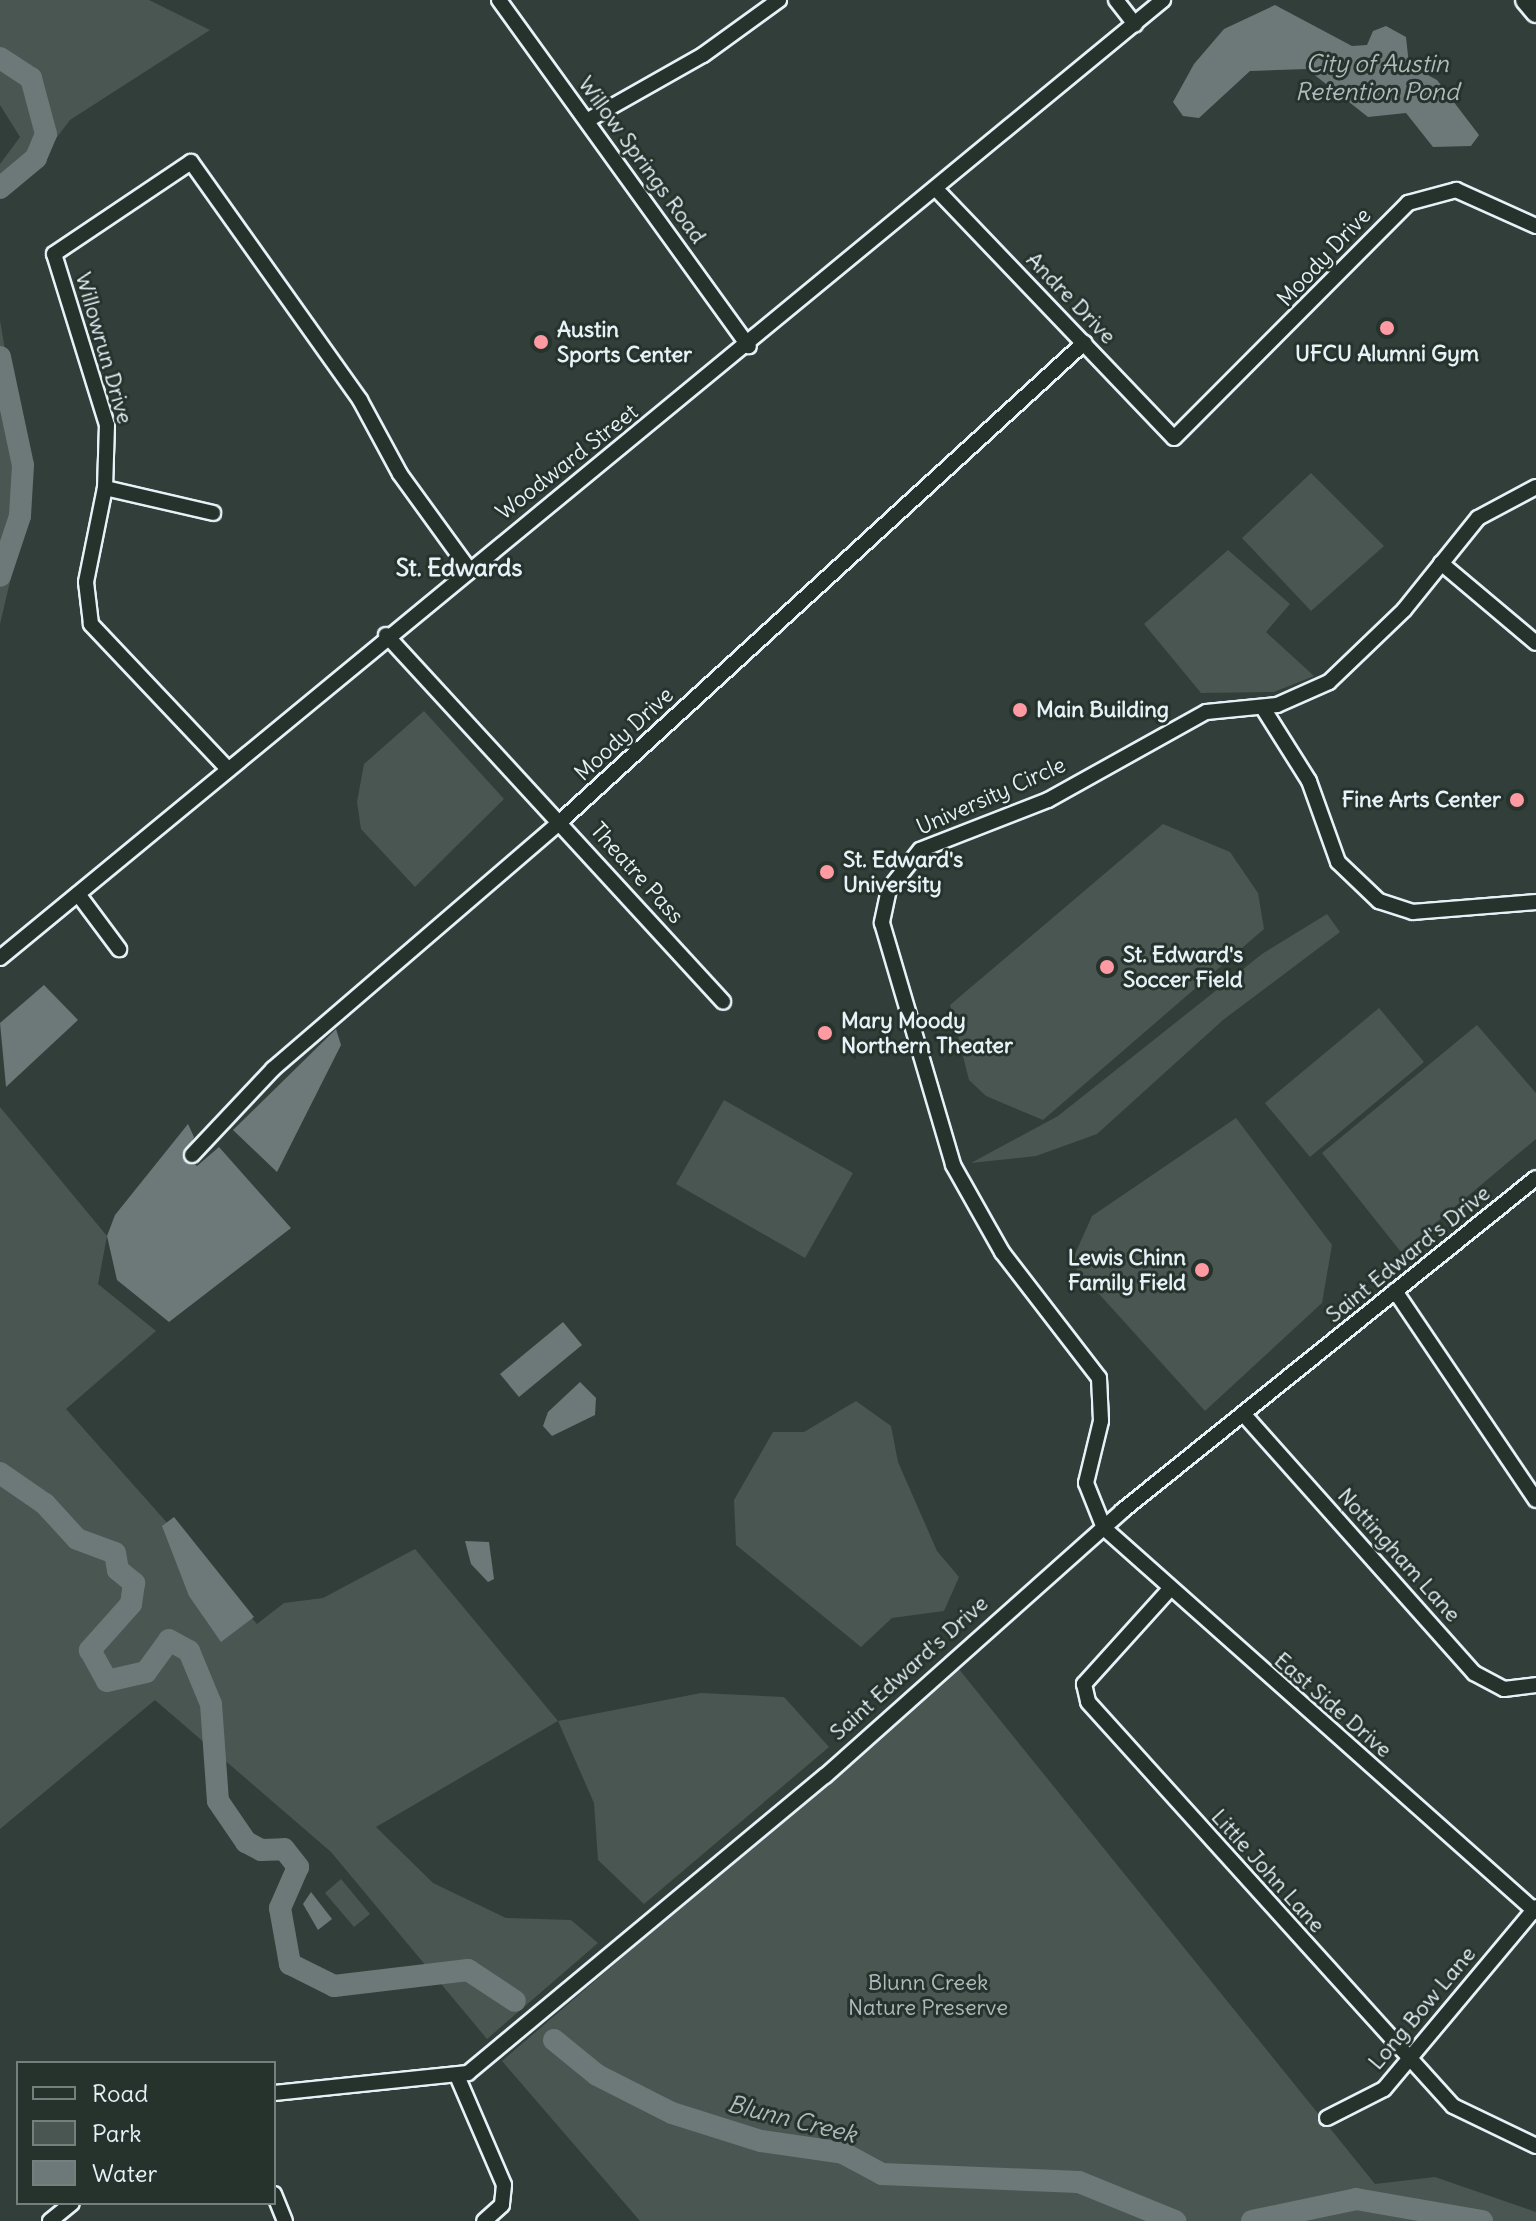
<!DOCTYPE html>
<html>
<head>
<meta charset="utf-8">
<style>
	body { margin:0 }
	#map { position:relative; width:1536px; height:2221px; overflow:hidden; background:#323e39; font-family:Delius,sans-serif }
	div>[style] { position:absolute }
	.green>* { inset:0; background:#495651 }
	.water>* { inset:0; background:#6d7978 }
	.river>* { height:22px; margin:-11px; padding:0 11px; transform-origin:11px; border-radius:11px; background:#6d7978 }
	.roads { filter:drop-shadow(2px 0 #e8f1f8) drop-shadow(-2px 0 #e8f1f8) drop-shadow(0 2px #e8f1f8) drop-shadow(0 -2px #e8f1f8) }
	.minor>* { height:14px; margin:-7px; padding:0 7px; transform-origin:7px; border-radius:7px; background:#26332d }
	.major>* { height:18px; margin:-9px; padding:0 9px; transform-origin:9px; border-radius:9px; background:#26332d }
	.dots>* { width:22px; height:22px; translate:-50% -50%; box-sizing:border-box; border:4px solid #26332d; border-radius:50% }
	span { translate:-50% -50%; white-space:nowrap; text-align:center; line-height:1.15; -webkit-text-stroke:6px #26332d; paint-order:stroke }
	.street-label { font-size:22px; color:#e8f1f8 }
	.poi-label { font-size:22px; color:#e8f1f8; font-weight:700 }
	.left { translate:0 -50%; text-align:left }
	.right { translate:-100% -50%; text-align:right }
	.park-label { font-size:22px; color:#b0bbbe }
	.water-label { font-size:24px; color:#b1bbbe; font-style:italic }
	.neighbourhood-label { font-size:24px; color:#e8f1f8; font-weight:700 }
	.legend { position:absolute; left:16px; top:2061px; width:260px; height:144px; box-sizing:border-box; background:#26332d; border:2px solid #747f7e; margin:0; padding:10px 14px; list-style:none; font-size:24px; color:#e8f1f8 }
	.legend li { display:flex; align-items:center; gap:16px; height:40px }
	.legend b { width:40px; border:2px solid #747f7e }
</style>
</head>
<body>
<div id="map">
	<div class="green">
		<div style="clip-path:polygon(0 0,149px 0,210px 30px,70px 120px,36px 165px,0 195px,0 164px,20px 137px,0 105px)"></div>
		<div style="clip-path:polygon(0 320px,26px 477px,25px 518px,0 624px)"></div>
		<div style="clip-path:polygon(1311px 473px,1384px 546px,1311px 611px,1242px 538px)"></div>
		<div style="clip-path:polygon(1228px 550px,1290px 604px,1266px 632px,1314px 676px,1274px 692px,1201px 693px,1144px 624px)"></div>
		<div style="clip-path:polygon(424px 711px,504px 799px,415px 887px,361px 829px,357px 802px,364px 764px)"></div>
		<div style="clip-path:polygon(1163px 824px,1230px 852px,1258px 893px,1264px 929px,1043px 1120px,986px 1096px,969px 1080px,950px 1005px)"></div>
		<div style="clip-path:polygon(1327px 914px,1340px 932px,1223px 1020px,1097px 1134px,1036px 1156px,971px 1163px,1058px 1116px,1262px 954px)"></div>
		<div style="clip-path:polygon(1379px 1008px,1424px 1062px,1310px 1157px,1265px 1103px)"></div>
		<div style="clip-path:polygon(1477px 1025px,1536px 1093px,1536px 1139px,1401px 1252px,1322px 1153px)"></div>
		<div style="clip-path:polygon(724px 1100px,853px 1173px,805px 1258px,676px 1184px)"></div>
		<div style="clip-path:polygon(0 1107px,107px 1236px,98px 1284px,156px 1331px,66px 1409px,257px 1624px,284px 1603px,323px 1598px,415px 1549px,558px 1721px,701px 1693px,784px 1697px,829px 1747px,644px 1904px,598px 1860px,594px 1803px,558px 1721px,376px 1827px,433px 1883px,506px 1918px,571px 1920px,598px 1943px,487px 2039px,331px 1852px,155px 1700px,0 1829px)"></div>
		<div style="clip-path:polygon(1236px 1118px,1332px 1245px,1322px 1303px,1205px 1411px,1071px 1263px,1092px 1216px)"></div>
		<div style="clip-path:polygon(856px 1401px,891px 1426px,898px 1462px,937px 1551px,959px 1577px,944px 1611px,892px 1618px,861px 1647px,736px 1545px,734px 1500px,773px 1432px,804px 1432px)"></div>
		<div style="clip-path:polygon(958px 1668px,1375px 2184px,1435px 2177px,1536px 2212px,1536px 2221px,640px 2221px,502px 2061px)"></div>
		<div style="clip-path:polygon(341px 1879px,370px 1914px,354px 1927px,325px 1893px)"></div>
	</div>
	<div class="water">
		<div style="clip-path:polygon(1275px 5px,1352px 46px,1367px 45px,1373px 31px,1386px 26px,1406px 37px,1409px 65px,1437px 80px,1479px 135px,1471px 146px,1433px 147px,1406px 113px,1368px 117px,1307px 69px,1250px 71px,1199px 118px,1183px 116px,1173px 102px,1194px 64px,1224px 29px)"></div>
		<div style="clip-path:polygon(44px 985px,78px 1020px,6px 1087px,0 1023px)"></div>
		<div style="clip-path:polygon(336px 1029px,341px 1045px,277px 1172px,233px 1130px)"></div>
		<div style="clip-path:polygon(188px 1124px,194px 1137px,185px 1156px,197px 1166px,219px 1147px,291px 1228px,169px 1322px,117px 1280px,107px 1236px,115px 1215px)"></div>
		<div style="clip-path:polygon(563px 1322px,582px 1345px,519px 1397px,500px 1374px)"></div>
		<div style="clip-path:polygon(580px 1382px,596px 1398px,595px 1415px,552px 1436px,543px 1426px,548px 1412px)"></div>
		<div style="clip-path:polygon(174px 1517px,254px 1617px,221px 1642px,189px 1596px,162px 1526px)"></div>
		<div style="clip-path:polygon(465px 1541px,489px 1542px,494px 1579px,488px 1582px,471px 1564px)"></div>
		<div style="clip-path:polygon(311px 1892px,332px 1919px,318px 1930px,303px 1904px)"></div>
	</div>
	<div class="river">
		<div style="left:0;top:58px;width:37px;rotate:33deg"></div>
		<div style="left:31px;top:78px;width:58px;rotate:75deg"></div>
		<div style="left:46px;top:134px;width:26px;rotate:113deg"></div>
		<div style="left:36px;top:158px;width:47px;rotate:140.2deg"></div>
		<div style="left:0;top:357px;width:110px;rotate:78deg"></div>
		<div style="left:23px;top:465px;width:51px;rotate:93.4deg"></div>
		<div style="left:20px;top:516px;width:63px;rotate:108.4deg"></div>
		<div style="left:0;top:1473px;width:55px;rotate:34.6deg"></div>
		<div style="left:45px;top:1504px;width:47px;rotate:47.6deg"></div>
		<div style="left:77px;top:1539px;width:40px;rotate:20.2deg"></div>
		<div style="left:115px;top:1553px;width:17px;rotate:80deg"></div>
		<div style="left:118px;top:1570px;width:21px;rotate:39deg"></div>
		<div style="left:134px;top:1583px;width:21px;rotate:98deg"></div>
		<div style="left:131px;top:1604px;width:62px;rotate:131.7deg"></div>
		<div style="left:90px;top:1650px;width:35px;rotate:61deg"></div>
		<div style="left:107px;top:1681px;width:40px;rotate:-13deg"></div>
		<div style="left:146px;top:1672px;width:39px;rotate:-54deg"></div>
		<div style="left:169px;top:1640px;width:23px;rotate:29deg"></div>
		<div style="left:189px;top:1651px;width:57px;rotate:67.5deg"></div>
		<div style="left:211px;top:1704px;width:97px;rotate:85.9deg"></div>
		<div style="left:218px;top:1801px;width:50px;rotate:55.7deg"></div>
		<div style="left:246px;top:1842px;width:17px;rotate:28deg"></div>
		<div style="left:261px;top:1850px;width:23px;rotate:-2deg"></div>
		<div style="left:284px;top:1849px;width:23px;rotate:52deg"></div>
		<div style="left:298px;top:1867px;width:45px;rotate:113.7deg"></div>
		<div style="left:280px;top:1908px;width:57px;rotate:79.9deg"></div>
		<div style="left:290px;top:1964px;width:49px;rotate:26.6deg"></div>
		<div style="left:334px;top:1986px;width:135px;rotate:-6.8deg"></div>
		<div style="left:468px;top:1970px;width:56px;rotate:33.4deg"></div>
		<div style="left:554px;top:2040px;width:55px;rotate:39.1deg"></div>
		<div style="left:597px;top:2075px;width:84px;rotate:26.9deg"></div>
		<div style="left:672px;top:2113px;width:93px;rotate:17.5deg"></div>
		<div style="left:761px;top:2141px;width:83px;rotate:8.3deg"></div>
		<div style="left:843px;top:2153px;width:44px;rotate:28.3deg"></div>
		<div style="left:882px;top:2174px;width:197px;rotate:2.3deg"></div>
		<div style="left:1079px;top:2182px;width:104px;rotate:22.1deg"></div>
		<div style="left:1252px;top:2221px;width:106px;rotate:-11.9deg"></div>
		<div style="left:1356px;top:2199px;width:128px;rotate:9.9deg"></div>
	</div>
	<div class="roads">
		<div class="minor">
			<div style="left:499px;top:0;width:427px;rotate:54.2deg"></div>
			<div style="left:1116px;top:0;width:31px;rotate:52deg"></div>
			<div style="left:588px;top:120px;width:132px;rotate:-29.5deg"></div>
			<div style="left:703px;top:55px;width:94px;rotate:-35.9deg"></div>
			<div style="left:936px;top:189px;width:344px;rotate:46.3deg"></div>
			<div style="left:1174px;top:438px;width:332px;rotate:-45.1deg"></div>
			<div style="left:1408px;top:203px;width:50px;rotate:-15.2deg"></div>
			<div style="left:1456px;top:190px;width:88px;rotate:24.2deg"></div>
			<div style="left:1536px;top:487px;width:66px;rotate:151.9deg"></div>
			<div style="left:1478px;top:518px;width:118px;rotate:128.8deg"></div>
			<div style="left:1404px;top:610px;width:104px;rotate:136.2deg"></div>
			<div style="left:1329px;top:682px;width:57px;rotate:156.1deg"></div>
			<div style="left:1277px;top:705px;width:71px;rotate:174.4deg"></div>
			<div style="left:1206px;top:712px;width:181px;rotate:150.9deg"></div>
			<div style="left:1048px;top:800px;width:137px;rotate:158.7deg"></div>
			<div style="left:920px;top:850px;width:50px;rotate:128.5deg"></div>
			<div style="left:889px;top:889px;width:35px;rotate:102deg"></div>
			<div style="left:882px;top:923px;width:252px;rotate:73.6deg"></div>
			<div style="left:953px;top:1165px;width:100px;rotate:60.6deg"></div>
			<div style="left:1002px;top:1252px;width:159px;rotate:52.4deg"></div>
			<div style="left:1099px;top:1378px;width:43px;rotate:87.3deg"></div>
			<div style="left:1101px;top:1421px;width:64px;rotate:103.6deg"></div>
			<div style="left:1086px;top:1483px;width:48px;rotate:68.2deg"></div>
			<div style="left:1104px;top:1528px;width:578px;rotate:41.63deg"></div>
			<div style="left:105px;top:488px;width:111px;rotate:13deg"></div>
			<div style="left:1441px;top:563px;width:124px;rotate:40.1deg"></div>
			<div style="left:386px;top:635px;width:498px;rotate:47.4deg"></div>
			<div style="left:1263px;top:708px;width:86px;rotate:57.8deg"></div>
			<div style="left:1309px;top:781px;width:86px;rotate:70.3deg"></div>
			<div style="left:1338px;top:862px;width:57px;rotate:43.6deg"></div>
			<div style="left:1379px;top:901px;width:36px;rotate:18deg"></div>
			<div style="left:1413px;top:912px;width:123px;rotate:-4.6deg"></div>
			<div style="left:226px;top:767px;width:197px;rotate:-133.4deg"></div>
			<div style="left:91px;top:624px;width:42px;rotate:-96.8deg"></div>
			<div style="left:86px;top:582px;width:96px;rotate:-78.6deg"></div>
			<div style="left:105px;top:488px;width:63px;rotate:-88.2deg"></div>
			<div style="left:107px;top:425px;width:179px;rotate:-107.2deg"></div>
			<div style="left:54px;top:254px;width:165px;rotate:-33.9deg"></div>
			<div style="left:191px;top:162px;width:292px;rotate:54.6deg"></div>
			<div style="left:360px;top:400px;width:84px;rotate:61.6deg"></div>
			<div style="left:400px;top:474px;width:116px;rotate:54.1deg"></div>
			<div style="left:78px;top:894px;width:69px;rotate:53.3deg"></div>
			<div style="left:0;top:958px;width:1507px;rotate:-39.48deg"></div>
			<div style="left:192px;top:1155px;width:118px;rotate:-46.7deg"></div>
			<div style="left:273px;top:1069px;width:380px;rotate:-40.7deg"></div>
			<div style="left:561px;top:821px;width:709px;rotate:-42.43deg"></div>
			<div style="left:1395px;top:1291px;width:252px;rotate:56deg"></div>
			<div style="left:1246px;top:1417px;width:343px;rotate:48.3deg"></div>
			<div style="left:1474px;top:1673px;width:34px;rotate:28deg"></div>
			<div style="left:1504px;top:1689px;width:32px;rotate:-7deg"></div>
			<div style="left:1169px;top:1590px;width:127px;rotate:132.1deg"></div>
			<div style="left:1084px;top:1684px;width:18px;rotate:77deg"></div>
			<div style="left:1088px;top:1702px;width:544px;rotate:47.9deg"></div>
			<div style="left:1453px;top:2106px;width:92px;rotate:25.7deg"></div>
			<div style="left:458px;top:2078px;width:116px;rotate:66.7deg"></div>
			<div style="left:504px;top:2185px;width:20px;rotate:96deg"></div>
			<div style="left:502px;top:2205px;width:24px;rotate:138deg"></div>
			<div style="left:274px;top:2093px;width:195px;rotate:-5.9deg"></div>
			<div style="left:468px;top:2073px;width:464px;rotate:-39.8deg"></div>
			<div style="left:825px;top:1776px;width:398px;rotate:-41.7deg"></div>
			<div style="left:1122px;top:1511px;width:531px;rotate:-38.81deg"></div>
			<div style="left:1327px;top:2118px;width:64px;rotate:-27deg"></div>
			<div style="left:1384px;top:2089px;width:237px;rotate:-50.1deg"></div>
			<div style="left:274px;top:2194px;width:29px;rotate:68deg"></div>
			<div style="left:50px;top:2221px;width:28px;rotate:-39deg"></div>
		</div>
		<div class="major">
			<div style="left:1525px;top:0;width:17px;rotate:50deg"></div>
		</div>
	</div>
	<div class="dots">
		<div style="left:1387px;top:328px;background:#ff9aa2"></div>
		<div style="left:541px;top:342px;background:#ff9aa2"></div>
		<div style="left:1020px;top:710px;background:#ff9aa2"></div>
		<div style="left:1517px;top:800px;background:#ff9aa2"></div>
		<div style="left:827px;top:872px;background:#ff9aa2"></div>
		<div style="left:1107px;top:967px;background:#ff9aa2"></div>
		<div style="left:825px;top:1033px;background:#ff9aa2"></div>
		<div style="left:1202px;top:1270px;background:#ff9aa2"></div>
	</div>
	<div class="street-label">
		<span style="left:642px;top:160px;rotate:54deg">Willow Springs Road</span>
		<span style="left:1324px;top:257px;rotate:-47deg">Moody Drive</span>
		<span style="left:1071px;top:298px;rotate:46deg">Andre Drive</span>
		<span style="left:104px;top:348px;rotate:74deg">Willowrun Drive</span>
		<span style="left:567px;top:462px;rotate:-38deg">Woodward Street</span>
		<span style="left:624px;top:734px;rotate:-43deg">Moody Drive</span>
		<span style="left:991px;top:796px;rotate:-24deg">University Circle</span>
		<span style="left:637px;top:873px;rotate:48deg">Theatre Pass</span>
		<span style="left:1408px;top:1254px;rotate:-39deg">Saint Edward's Drive</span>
		<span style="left:1399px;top:1555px;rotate:48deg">Nottingham Lane</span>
		<span style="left:909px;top:1668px;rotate:-42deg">Saint Edward's Drive</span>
		<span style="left:1333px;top:1705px;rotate:41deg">East Side Drive</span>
		<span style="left:1268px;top:1871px;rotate:48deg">Little John Lane</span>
		<span style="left:1422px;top:2008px;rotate:-50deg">Long Bow Lane</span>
	</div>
	<div class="poi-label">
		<span class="left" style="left:557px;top:342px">Austin<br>Sports Center</span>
		<span style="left:1387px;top:354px">UFCU Alumni Gym</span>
		<span class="left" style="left:1036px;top:710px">Main Building</span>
		<span class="right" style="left:1501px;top:800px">Fine Arts Center</span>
		<span class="left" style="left:843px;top:872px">St. Edward's<br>University</span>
		<span class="left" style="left:1123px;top:967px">St. Edward's<br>Soccer Field</span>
		<span class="left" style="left:841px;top:1033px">Mary Moody<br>Northern Theater</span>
		<span class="right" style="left:1186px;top:1270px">Lewis Chinn<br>Family Field</span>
	</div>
	<div class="park-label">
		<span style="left:928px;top:1995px">Blunn Creek<br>Nature Preserve</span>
	</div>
	<div class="water-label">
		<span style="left:1377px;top:78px">City of Austin<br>Retention Pond</span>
		<span style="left:792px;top:2119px;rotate:14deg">Blunn Creek</span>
	</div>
	<div class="neighbourhood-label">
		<span style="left:459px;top:568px">St. Edwards</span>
	</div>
	<ul class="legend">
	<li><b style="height:10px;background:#26332d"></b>Road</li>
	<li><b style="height:22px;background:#495651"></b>Park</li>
	<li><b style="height:22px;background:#6d7978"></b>Water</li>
	</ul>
</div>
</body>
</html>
